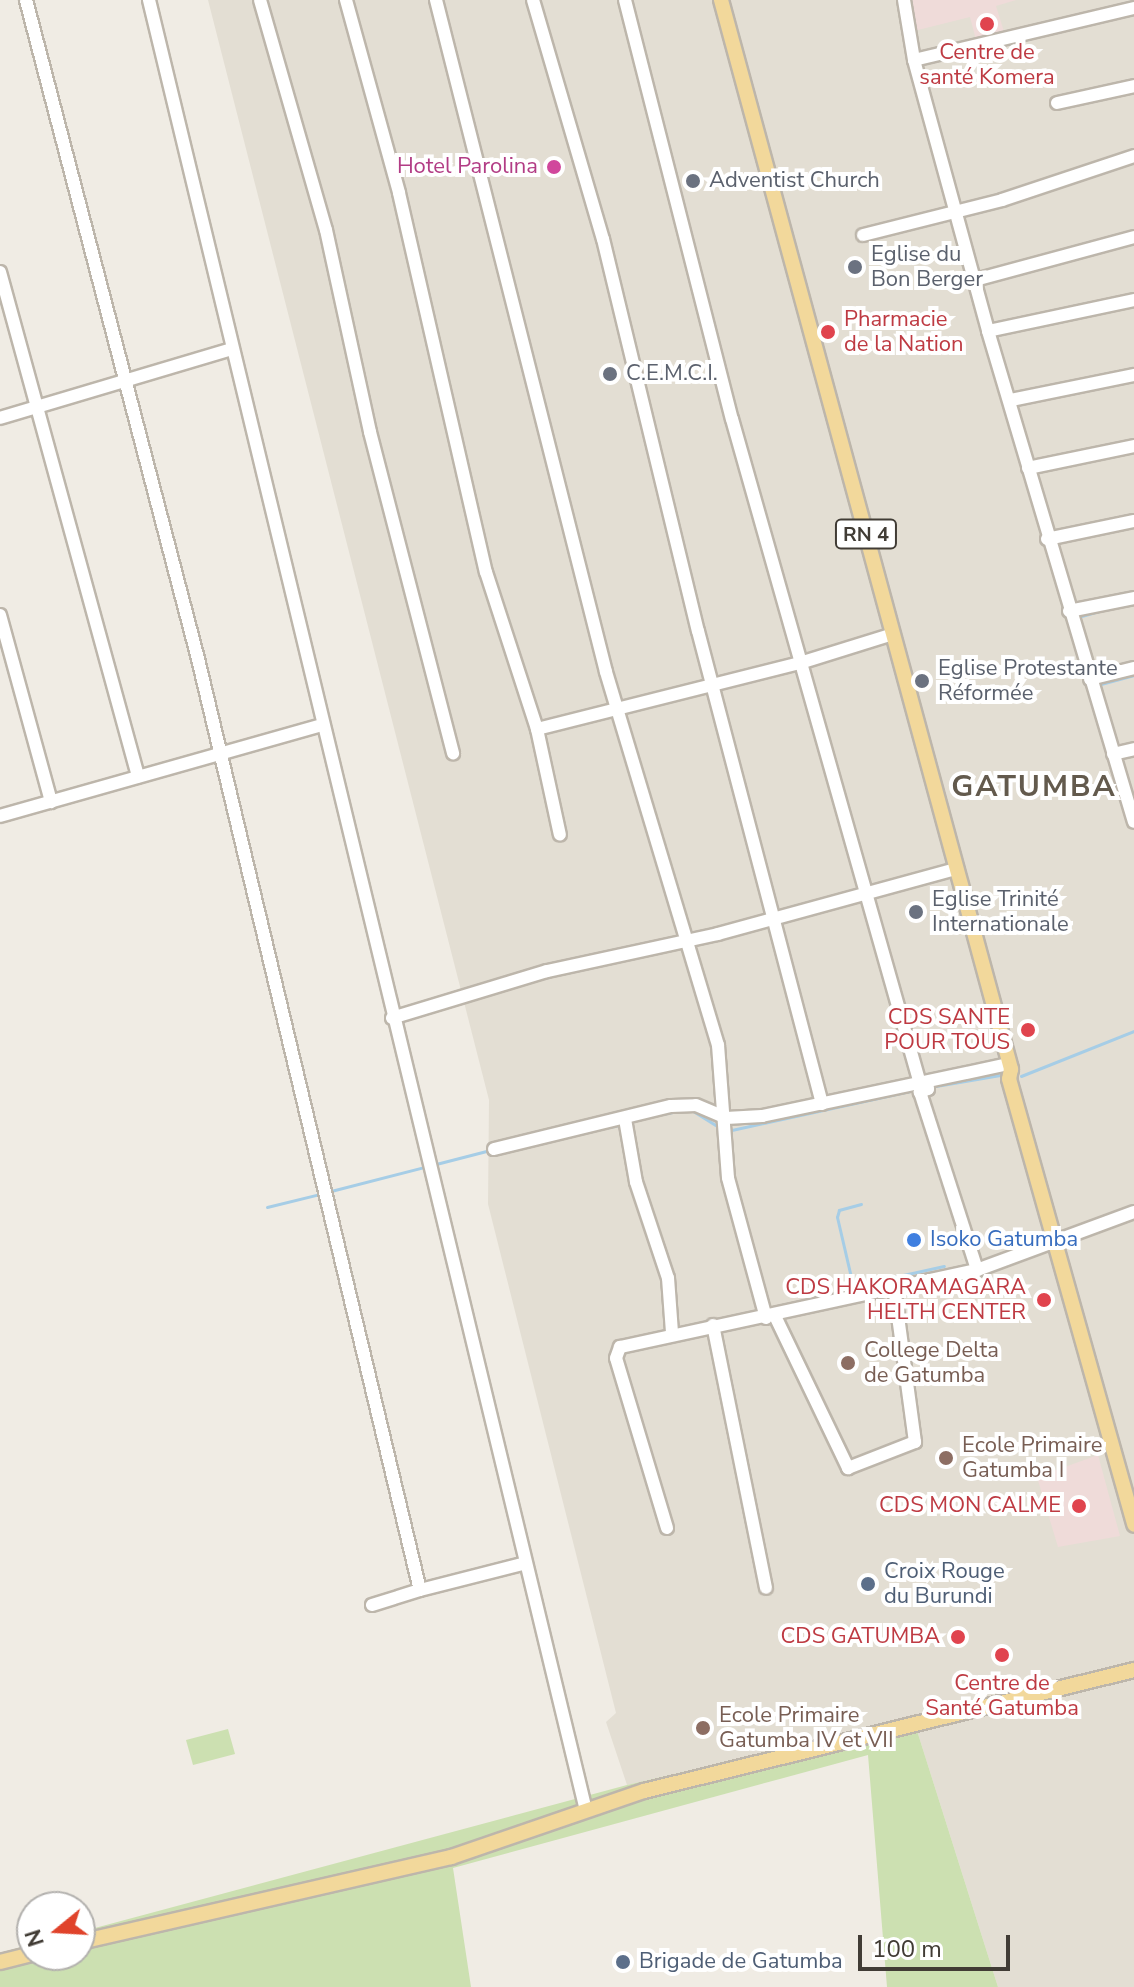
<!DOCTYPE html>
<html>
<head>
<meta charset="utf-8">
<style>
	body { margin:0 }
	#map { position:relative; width:1134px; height:1987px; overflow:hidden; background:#f0ece4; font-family:"Nunito Sans",sans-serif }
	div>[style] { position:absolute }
	.residential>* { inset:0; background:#e3ded3 }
	.medical>* { inset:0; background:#efdbd9 }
	.green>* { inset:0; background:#cce0b1 }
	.stream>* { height:3px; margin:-1.5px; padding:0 1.5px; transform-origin:1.5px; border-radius:1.5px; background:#a6cde6 }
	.roads { filter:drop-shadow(2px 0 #bdb6ab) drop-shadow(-2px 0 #bdb6ab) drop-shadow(0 2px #bdb6ab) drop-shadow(0 -2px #bdb6ab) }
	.minor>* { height:12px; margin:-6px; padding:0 6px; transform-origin:6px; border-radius:6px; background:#fff }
	.major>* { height:14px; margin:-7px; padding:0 7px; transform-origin:7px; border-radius:7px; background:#f2d89b }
	.dots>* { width:22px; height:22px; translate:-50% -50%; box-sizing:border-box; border:4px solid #fff; border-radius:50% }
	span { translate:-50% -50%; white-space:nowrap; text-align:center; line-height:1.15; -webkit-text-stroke:8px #fff; paint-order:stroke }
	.shield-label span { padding:2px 6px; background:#fff; border:2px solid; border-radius:6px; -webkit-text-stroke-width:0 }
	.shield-label { font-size:20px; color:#413c35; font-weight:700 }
	.health-label { font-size:22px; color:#be3a42 }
	.left { translate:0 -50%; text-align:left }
	.right { translate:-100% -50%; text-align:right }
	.hotel-label { font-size:22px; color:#b23c85 }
	.worship-label { font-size:22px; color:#5b616d }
	.shop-label { font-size:22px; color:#366cbe }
	.education-label { font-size:22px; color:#785e54 }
	.service-label { font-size:22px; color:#4e5e75 }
	.district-label { font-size:30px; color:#635a4d; font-weight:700; letter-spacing:2px }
	.north { position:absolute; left:16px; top:1891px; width:80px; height:80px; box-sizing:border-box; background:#fff; border:2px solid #b3b1ae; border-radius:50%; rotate:252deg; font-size:22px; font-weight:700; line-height:32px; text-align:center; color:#413c35 }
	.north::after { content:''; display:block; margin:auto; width:28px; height:36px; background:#e0432b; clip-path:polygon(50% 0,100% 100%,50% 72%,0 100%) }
	.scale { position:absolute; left:858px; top:1935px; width:152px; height:36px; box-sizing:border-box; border:4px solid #413c35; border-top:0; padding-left:10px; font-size:24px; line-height:28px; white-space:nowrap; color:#413c35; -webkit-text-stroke:6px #fff; paint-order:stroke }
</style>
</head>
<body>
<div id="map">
	<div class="residential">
		<div style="clip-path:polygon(208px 0,1134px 0,1134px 1987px,998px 1987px,913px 1718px,627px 1785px,606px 1722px,616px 1713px,488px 1204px,489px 1100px)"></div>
	</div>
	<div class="medical">
		<div style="clip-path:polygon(908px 0,1016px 0,996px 6px,1006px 38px,977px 44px,970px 17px,914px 31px)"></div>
		<div style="clip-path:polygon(1098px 1455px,1120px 1536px,1058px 1547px,1037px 1477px)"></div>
	</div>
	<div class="green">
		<div style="clip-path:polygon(913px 1718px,998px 1987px,887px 1987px,868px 1755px,453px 1868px,471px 1987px,0 1987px,0 1953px,32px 1944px,32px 1955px,80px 1955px,80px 1932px,627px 1785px)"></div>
		<div style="clip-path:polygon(228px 1729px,235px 1754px,193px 1765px,186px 1740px)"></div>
	</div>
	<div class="stream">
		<div style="left:1078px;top:617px;width:29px;rotate:-16deg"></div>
		<div style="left:1097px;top:685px;width:38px;rotate:-15deg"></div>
		<div style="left:1021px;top:1076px;width:122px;rotate:-21.7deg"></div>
		<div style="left:930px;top:1087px;width:77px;rotate:-9.7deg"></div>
		<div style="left:693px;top:1111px;width:32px;rotate:32deg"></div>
		<div style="left:662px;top:1114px;width:16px;rotate:-11deg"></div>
		<div style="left:604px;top:1128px;width:20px;rotate:-11deg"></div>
		<div style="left:727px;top:1131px;width:192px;rotate:-12.3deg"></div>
		<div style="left:436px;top:1164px;width:56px;rotate:-14.5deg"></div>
		<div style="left:327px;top:1192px;width:104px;rotate:-14.4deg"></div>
		<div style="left:861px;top:1204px;width:23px;rotate:165deg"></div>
		<div style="left:839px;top:1210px;width:7px;rotate:106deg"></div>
		<div style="left:837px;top:1217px;width:71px;rotate:76.9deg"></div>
		<div style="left:853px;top:1286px;width:93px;rotate:-12.4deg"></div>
		<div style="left:267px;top:1207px;width:55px;rotate:-13.8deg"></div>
	</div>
	<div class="roads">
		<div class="minor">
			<div style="left:26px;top:0;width:681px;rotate:75.37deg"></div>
			<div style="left:198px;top:659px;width:957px;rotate:76.59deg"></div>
			<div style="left:420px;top:1590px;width:109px;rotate:-14.3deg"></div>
			<div style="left:149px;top:0;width:1859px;rotate:76.43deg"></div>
			<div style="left:260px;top:0;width:239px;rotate:74deg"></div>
			<div style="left:326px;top:230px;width:207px;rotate:77.7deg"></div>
			<div style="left:370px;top:432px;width:332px;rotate:75.5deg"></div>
			<div style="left:346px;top:0;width:200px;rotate:74.6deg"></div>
			<div style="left:399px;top:193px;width:389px;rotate:77.1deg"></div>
			<div style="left:486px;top:572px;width:165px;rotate:72deg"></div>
			<div style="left:537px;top:729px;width:108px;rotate:77.8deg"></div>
			<div style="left:436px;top:0;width:693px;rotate:75.8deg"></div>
			<div style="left:606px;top:672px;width:389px;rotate:73.3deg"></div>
			<div style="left:718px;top:1045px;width:133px;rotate:85.7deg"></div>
			<div style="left:728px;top:1178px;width:145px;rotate:74.8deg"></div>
			<div style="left:533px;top:0;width:249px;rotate:73.7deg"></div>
			<div style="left:603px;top:239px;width:403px;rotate:76.4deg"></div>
			<div style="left:698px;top:631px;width:489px;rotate:75.3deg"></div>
			<div style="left:625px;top:0;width:432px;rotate:75.7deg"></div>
			<div style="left:732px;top:419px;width:691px;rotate:74.21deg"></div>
			<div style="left:904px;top:0;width:61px;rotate:80.5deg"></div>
			<div style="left:914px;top:60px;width:281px;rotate:74.7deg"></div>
			<div style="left:988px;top:331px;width:512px;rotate:73.44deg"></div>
			<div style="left:914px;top:60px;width:226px;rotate:-13.3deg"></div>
			<div style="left:1057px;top:103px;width:79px;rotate:-12.4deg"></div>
			<div style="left:863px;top:235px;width:143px;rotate:-14.1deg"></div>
			<div style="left:1002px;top:200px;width:139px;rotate:-18.4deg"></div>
			<div style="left:0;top:272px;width:523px;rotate:74.69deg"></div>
			<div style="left:975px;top:280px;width:165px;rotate:-15.1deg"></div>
			<div style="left:988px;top:331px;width:149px;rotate:-12deg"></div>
			<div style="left:1011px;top:400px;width:126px;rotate:-11.5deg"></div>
			<div style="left:0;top:418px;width:242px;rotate:-16.6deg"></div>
			<div style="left:1028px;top:468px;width:108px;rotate:-11.7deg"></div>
			<div style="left:1047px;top:539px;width:89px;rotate:-11.7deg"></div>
			<div style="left:1069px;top:611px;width:66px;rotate:-11.3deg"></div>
			<div style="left:0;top:615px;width:194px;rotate:74.7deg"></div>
			<div style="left:1090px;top:679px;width:45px;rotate:-14deg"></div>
			<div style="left:537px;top:729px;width:271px;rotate:-14.1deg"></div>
			<div style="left:800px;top:663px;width:97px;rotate:-17.3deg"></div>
			<div style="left:1113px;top:754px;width:22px;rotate:-13deg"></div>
			<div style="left:0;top:816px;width:335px;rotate:-15.8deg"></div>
			<div style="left:392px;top:1018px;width:162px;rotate:-16.9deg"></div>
			<div style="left:547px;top:971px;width:175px;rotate:-12.2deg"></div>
			<div style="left:718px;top:934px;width:246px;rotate:-15.3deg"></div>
			<div style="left:927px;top:1084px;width:5px;rotate:79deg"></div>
			<div style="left:928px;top:1089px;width:9px;rotate:159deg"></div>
			<div style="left:920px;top:1092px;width:187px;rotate:72.2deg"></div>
			<div style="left:625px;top:1119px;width:64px;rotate:80.1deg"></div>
			<div style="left:636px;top:1182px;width:101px;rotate:71.6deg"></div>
			<div style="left:668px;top:1278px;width:54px;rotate:85.8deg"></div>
			<div style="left:494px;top:1149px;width:182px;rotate:-13.7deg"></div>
			<div style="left:671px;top:1106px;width:25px;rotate:-2deg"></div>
			<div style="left:696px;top:1105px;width:33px;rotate:23deg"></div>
			<div style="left:726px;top:1118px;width:36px;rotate:-3deg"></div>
			<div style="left:762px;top:1116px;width:251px;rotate:-11.9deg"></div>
			<div style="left:775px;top:1316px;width:169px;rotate:64.3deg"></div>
			<div style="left:848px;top:1468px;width:72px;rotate:-21.2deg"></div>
			<div style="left:915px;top:1442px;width:156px;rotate:-97.7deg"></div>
			<div style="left:713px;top:1325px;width:268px;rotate:78.6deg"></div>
			<div style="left:667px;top:1528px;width:177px;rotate:-106.7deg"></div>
			<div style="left:616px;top:1358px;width:12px;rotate:-70deg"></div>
			<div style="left:620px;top:1347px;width:365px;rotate:-12.2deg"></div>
			<div style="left:977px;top:1270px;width:167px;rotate:-20.3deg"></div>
			<div style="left:372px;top:1605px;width:50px;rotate:-17.4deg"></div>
		</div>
		<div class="major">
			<div style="left:721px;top:0;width:1108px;rotate:74.82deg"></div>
			<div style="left:1011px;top:1069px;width:10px;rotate:101deg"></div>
			<div style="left:1009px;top:1079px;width:463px;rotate:74.3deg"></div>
			<div style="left:80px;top:1942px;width:381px;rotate:-12.9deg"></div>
			<div style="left:451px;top:1857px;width:204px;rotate:-18.9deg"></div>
			<div style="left:644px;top:1791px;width:505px;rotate:-13.87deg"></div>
			<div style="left:0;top:1962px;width:33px;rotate:-14deg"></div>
		</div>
	</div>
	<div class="dots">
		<div style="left:987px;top:24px;background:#e0444e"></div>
		<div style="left:554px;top:167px;background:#d1479c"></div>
		<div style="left:693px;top:181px;background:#6b7280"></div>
		<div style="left:855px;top:267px;background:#6b7280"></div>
		<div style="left:828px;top:332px;background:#e0444e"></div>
		<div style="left:610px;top:374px;background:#6b7280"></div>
		<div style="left:922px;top:681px;background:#6b7280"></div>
		<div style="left:916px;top:912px;background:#6b7280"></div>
		<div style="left:1028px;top:1030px;background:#e0444e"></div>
		<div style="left:914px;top:1240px;background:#3f7fe0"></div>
		<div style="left:1044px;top:1300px;background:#e0444e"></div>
		<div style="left:848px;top:1363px;background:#8d6e63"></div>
		<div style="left:946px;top:1458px;background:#8d6e63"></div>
		<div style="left:1079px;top:1506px;background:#e0444e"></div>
		<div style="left:868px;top:1584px;background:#5c6f8a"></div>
		<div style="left:958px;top:1637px;background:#e0444e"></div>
		<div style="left:1002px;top:1655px;background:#e0444e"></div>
		<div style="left:703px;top:1728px;background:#8d6e63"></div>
		<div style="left:623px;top:1962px;background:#5c6f8a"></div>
	</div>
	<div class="shield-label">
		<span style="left:866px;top:534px">RN 4</span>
	</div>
	<div class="health-label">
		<span style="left:987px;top:65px">Centre de<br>santé Komera</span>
		<span class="left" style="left:844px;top:332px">Pharmacie<br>de la Nation</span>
		<span class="right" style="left:1010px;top:1030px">CDS SANTE<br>POUR TOUS</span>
		<span class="right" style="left:1026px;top:1300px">CDS HAKORAMAGARA<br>HELTH CENTER</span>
		<span class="right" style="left:1061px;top:1506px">CDS MON CALME</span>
		<span class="right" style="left:940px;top:1637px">CDS GATUMBA</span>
		<span style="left:1002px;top:1696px">Centre de<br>Santé Gatumba</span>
	</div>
	<div class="hotel-label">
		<span class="right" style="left:538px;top:167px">Hotel Parolina</span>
	</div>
	<div class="worship-label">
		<span class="left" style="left:709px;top:181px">Adventist Church</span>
		<span class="left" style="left:871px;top:267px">Eglise du<br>Bon Berger</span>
		<span class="left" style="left:626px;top:374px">C.E.M.C.I.</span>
		<span class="left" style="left:938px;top:681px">Eglise Protestante<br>Réformée</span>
		<span class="left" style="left:932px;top:912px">Eglise Trinité<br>Internationale</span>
	</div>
	<div class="shop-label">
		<span class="left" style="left:930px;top:1240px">Isoko Gatumba</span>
	</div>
	<div class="education-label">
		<span class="left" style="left:864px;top:1363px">College Delta<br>de Gatumba</span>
		<span class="left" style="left:962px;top:1458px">Ecole Primaire<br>Gatumba I</span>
		<span class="left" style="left:719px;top:1728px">Ecole Primaire<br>Gatumba IV et VII</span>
	</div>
	<div class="service-label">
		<span class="left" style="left:884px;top:1584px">Croix Rouge<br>du Burundi</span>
		<span class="left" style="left:639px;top:1962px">Brigade de Gatumba</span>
	</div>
	<div class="district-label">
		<span style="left:1034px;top:787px">GATUMBA</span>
	</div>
	<div class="north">N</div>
	<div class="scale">100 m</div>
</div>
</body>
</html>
